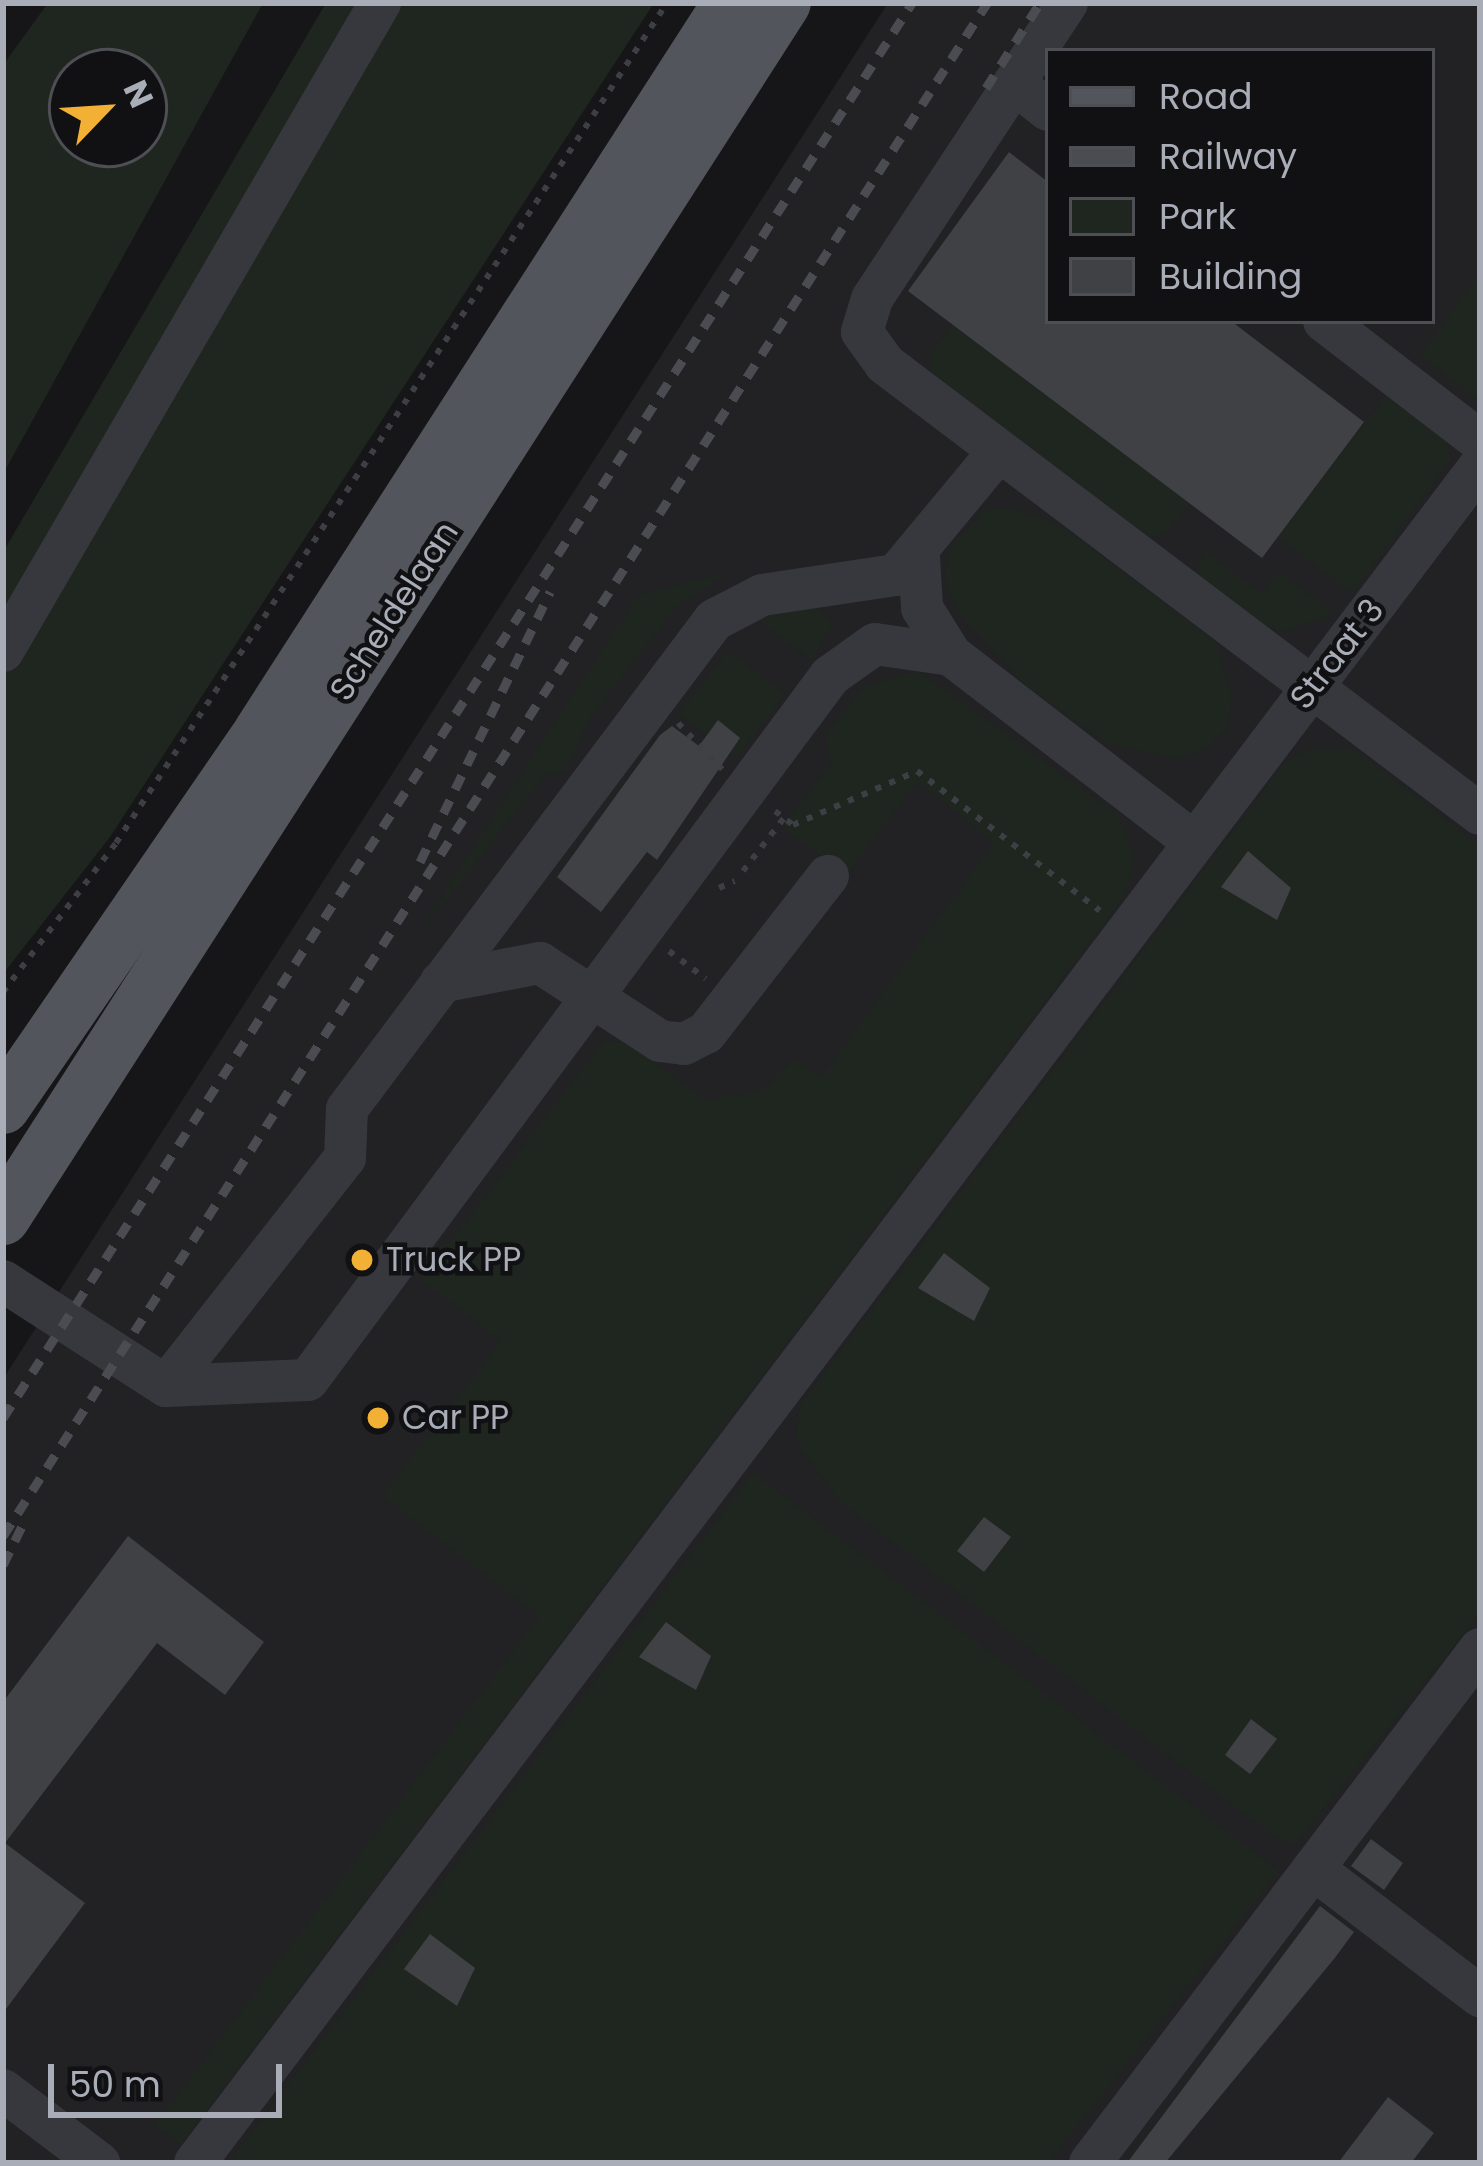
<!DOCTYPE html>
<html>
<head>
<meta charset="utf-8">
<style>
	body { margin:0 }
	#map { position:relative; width:1483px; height:2166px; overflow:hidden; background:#161618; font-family:Poppins,sans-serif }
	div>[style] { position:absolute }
	.built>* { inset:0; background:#222225 }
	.green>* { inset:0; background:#1e261f }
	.building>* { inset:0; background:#404145 }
	.path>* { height:6px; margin-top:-3px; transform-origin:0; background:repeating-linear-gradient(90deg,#3d3f44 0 6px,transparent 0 15px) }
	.minor>* { height:42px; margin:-21px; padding:0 21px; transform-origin:21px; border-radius:21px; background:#37383d }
	.major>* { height:54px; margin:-27px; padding:0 27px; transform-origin:27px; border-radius:27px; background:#53555c }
	.rail>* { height:9px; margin-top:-4.5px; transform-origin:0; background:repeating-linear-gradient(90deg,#4a4c52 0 15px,transparent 0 27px) }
	.dots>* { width:33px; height:33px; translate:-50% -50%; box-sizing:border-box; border:6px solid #111113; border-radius:50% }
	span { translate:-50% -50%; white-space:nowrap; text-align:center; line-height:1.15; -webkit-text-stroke:9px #111113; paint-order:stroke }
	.street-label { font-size:33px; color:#a8adb8 }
	.poi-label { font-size:33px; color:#a8adb8 }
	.left { translate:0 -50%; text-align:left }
	.frame { position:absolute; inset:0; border:6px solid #a8adb8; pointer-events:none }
	.legend { position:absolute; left:1045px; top:48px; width:390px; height:276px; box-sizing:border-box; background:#111113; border:3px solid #4d4f55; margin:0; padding:15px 21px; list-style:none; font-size:36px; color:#a8adb8 }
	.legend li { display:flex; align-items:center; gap:24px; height:60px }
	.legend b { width:60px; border:3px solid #4d4f55 }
	.north { position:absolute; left:48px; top:48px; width:120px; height:120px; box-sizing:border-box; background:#111113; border:3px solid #4d4f55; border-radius:50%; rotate:65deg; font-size:33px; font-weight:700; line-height:48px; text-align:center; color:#a8adb8 }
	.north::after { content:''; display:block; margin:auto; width:42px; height:54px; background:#f2b134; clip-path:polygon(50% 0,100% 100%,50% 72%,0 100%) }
	.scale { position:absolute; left:48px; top:2064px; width:234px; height:54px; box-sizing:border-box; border:6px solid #a8adb8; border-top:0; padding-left:15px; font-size:36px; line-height:42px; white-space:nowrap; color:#a8adb8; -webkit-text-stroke:9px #111113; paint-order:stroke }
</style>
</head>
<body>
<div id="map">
	<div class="built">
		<div style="clip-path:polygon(evenodd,888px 3px,1480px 3px,1480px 2163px,3px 2163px,3px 1379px,888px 3px,1048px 51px,1432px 51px,1432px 321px,1048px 321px,1048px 51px)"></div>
	</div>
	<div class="green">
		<div style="clip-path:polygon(evenodd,48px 3px,263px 3px,3px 474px,3px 65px,48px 3px,72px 72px,144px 72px,144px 144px,72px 144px,72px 72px)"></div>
		<div style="clip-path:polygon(326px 3px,654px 3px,110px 837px,3px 974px,3px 552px)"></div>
		<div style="clip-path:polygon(1480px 274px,1480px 395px,1474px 397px,1420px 355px)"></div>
		<div style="clip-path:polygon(952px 325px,1190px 504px,1166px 532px,1142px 541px,933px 380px,931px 355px)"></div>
		<div style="clip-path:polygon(1389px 391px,1446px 435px,1450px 459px,1353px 594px,1278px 537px)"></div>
		<div style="clip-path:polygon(1009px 506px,1067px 530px,1215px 641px,1232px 698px,1227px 729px,1207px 748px,1178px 759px,1107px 744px,1025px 685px,959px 613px,944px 581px,948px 551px,982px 512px)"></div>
		<div style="clip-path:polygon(1203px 551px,1262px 593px,1279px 572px,1334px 614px,1282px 632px,1249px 620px,1197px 580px)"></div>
		<div style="clip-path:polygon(730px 572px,675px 608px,590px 718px,564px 772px,546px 774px,407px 950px,638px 595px)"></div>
		<div style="clip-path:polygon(813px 605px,833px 625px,811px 660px,761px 623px,769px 610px)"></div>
		<div style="clip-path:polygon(728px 651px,785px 694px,737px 758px,678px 714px)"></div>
		<div style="clip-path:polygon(918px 671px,1117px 814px,1135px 857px,1124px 897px,181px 2144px,154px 2126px,540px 1616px,382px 1496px,501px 1341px,421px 1280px,605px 1040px,630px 1044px,706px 1100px,765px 1089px,793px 1059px,822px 1077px,994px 842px,917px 782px,846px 875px,782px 827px,831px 763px,825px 736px,863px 687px)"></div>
		<div style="clip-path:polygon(1308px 749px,1355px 750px,1480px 845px,1480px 1613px,1296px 1843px,1275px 1838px,841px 1502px,795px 1441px,800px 1405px,1283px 765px)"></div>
		<div style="clip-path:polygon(753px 1473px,1279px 1871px,1048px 2163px,229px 2163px)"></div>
	</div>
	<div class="building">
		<div style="clip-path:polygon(1009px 152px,1048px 182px,1048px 321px,1231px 321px,1364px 422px,1262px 558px,908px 291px)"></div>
		<div style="clip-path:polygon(718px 720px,740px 738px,657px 860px,647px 852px,601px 912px,557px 877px,660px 735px,672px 726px,699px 746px)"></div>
		<div style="clip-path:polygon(1248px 851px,1291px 888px,1277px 920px,1221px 887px)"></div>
		<div style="clip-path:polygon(944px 1253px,990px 1288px,974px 1321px,918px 1288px)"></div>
		<div style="clip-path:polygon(984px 1517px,1011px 1537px,984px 1572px,957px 1551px)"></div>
		<div style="clip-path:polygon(128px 1536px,264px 1642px,225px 1695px,157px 1643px,5px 1843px,85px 1903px,3px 2013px,3px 1702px)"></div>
		<div style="clip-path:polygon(666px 1622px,711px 1656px,696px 1690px,639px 1657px)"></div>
		<div style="clip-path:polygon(1251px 1719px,1277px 1739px,1250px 1774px,1225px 1755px)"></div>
		<div style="clip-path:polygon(1371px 1839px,1403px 1863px,1384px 1890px,1351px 1866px)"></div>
		<div style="clip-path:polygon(1320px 1906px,1354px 1932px,1334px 1959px,1165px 2163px,1127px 2163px)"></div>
		<div style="clip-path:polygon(430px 1934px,475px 1968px,457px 2006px,404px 1969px)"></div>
		<div style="clip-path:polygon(1388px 2097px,1434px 2133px,1411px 2163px,1338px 2163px)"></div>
	</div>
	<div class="path">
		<div style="left:678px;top:723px;width:64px;rotate:46.3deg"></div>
		<div style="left:775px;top:811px;width:23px;rotate:38deg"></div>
		<div style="left:793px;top:825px;width:135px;rotate:-23.5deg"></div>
		<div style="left:917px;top:771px;width:230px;rotate:37.4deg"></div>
		<div style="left:743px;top:871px;width:67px;rotate:-52.3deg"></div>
		<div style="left:719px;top:888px;width:17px;rotate:-24deg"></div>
		<div style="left:669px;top:951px;width:46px;rotate:37.1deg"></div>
		<div style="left:3px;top:992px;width:187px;rotate:-52.8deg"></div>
		<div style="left:116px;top:843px;width:1005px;rotate:-56.74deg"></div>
	</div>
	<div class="minor">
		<div style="left:1067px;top:3px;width:354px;rotate:123.4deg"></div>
		<div style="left:872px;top:299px;width:34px;rotate:107deg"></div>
		<div style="left:862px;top:332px;width:39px;rotate:54deg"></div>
		<div style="left:885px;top:364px;width:746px;rotate:37.1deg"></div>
		<div style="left:1014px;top:83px;width:43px;rotate:38.5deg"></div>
		<div style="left:1324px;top:321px;width:197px;rotate:37.6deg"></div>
		<div style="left:919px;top:557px;width:51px;rotate:86.6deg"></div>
		<div style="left:922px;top:608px;width:55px;rotate:58.3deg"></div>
		<div style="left:3px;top:651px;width:750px;rotate:-59.81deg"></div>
		<div style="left:441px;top:982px;width:101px;rotate:-10.9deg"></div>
		<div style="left:540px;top:963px;width:143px;rotate:33deg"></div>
		<div style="left:660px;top:1041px;width:24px;rotate:7deg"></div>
		<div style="left:684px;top:1044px;width:25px;rotate:-27deg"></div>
		<div style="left:706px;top:1033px;width:199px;rotate:-52.2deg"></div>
		<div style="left:3px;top:1281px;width:194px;rotate:32.8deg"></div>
		<div style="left:166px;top:1386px;width:142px;rotate:-2.4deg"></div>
		<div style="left:308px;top:1380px;width:876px;rotate:-53.44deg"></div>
		<div style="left:830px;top:676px;width:55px;rotate:-35.4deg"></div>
		<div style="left:875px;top:644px;width:77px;rotate:8.2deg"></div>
		<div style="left:951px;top:655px;width:303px;rotate:37.6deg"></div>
		<div style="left:166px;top:1386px;width:290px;rotate:-51.9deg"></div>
		<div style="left:345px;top:1158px;width:49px;rotate:-87.7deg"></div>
		<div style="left:347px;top:1109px;width:611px;rotate:-53.11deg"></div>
		<div style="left:714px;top:620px;width:54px;rotate:-27.5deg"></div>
		<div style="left:762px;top:595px;width:135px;rotate:-8.5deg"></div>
		<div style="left:896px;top:575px;width:161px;rotate:-50.3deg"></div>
		<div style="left:1315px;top:1870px;width:208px;rotate:37.4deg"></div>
		<div style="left:3px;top:2090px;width:121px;rotate:37.2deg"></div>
		<div style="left:195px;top:2163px;width:2129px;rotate:-52.87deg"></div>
		<div style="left:1090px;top:2163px;width:645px;rotate:-52.81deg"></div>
	</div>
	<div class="major">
		<div style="left:3px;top:1107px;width:456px;rotate:-55.5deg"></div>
		<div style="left:261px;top:731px;width:866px;rotate:-57.21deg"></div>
		<div style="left:3px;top:1218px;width:1444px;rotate:-57.27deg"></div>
	</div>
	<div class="rail">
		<div style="left:986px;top:88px;width:101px;rotate:-57.6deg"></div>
		<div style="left:420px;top:862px;width:300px;rotate:-64.3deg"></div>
		<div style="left:3px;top:1418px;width:1682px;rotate:-57.28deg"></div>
		<div style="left:3px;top:1536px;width:1822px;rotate:-57.3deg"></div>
		<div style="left:3px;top:1565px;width:48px;rotate:-64deg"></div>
	</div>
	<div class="dots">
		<div style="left:362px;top:1260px;background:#f2b134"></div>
		<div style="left:378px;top:1418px;background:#f2b134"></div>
	</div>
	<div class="street-label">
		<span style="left:394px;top:611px;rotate:-57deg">Scheldelaan</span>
		<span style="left:1337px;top:654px;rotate:-52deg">Straat 3</span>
	</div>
	<div class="poi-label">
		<span class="left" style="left:386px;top:1260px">Truck PP</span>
		<span class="left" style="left:402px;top:1418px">Car PP</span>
	</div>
	<div class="frame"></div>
	<ul class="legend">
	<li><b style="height:15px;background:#53555c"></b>Road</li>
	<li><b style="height:15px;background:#4a4c52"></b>Railway</li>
	<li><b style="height:33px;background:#1e261f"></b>Park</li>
	<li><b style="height:33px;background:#404145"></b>Building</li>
	</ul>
	<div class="north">N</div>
	<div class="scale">50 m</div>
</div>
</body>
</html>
